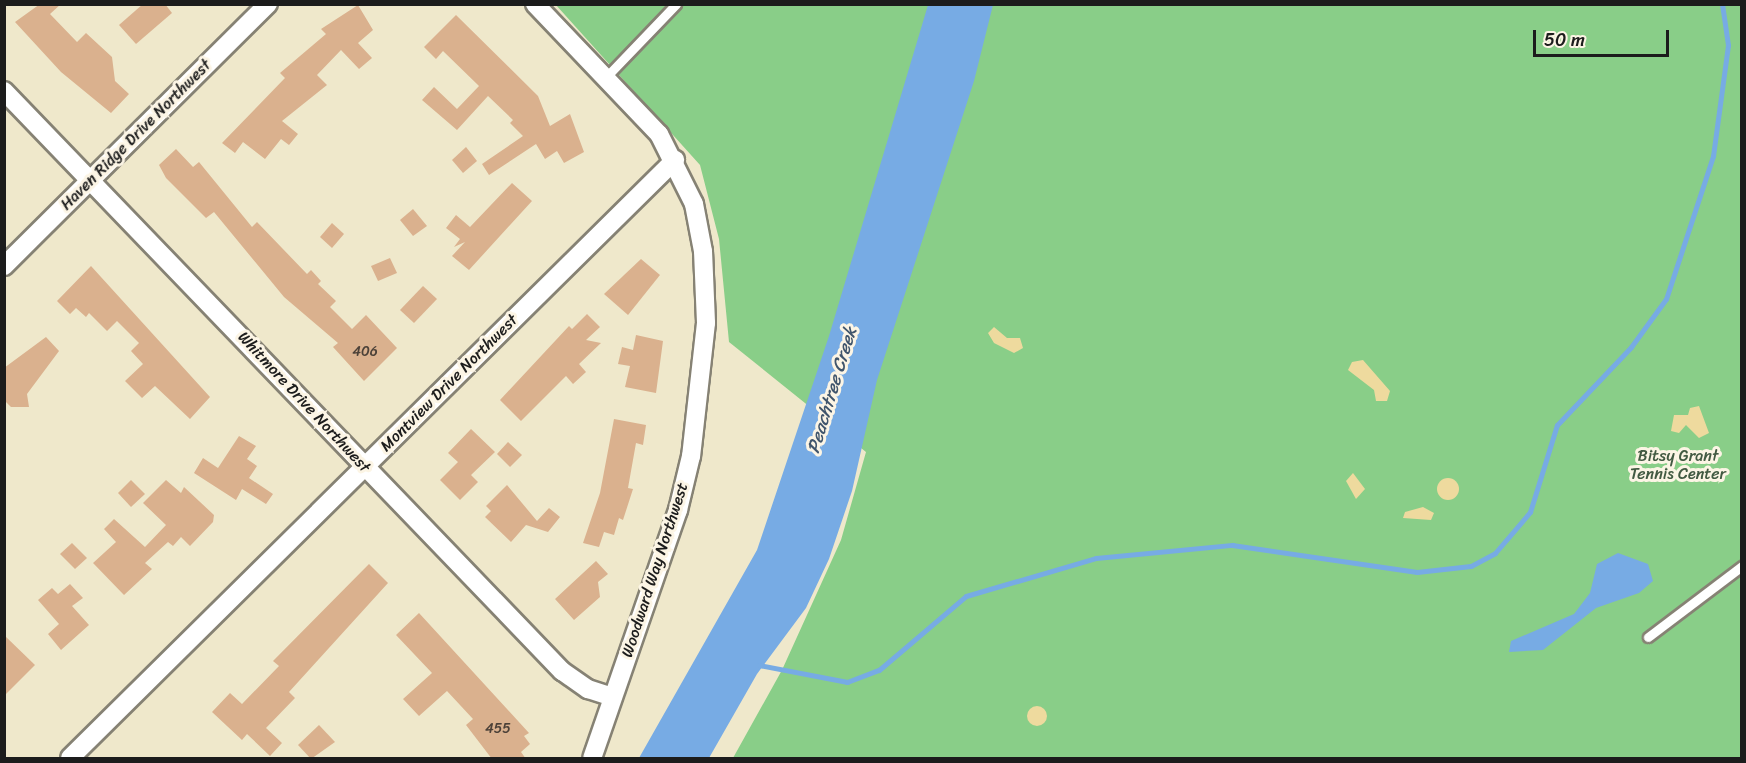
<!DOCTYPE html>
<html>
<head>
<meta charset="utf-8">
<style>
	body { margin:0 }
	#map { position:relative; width:1746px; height:763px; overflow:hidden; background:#efe8cb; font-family:Sriracha,sans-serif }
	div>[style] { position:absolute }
	.green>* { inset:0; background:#89ce88 }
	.sand>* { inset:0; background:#eeda9e }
	.round { border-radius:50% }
	.water>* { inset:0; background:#77abe4 }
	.stream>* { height:5px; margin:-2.5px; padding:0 2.5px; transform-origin:2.5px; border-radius:2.5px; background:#77abe4 }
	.building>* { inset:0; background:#dab18e }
	.roads { filter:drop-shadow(2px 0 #868274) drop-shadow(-2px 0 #868274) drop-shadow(0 2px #868274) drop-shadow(0 -2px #868274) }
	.lane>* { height:9px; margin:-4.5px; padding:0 4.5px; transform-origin:4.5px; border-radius:4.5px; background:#fff }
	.street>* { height:18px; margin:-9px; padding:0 9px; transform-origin:9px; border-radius:9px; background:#fff }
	span { translate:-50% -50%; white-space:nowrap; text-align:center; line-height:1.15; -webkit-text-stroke:6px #fcf5e5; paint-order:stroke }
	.number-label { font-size:14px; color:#4c4138 }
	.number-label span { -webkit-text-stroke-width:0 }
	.street-label { font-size:16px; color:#1c1c1c }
	.park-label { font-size:16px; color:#425a42 }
	.water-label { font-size:18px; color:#40556c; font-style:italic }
	.frame { position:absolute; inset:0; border:6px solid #1c1c1c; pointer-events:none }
	.scale { position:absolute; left:1533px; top:30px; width:136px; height:27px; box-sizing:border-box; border:3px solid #1c1c1c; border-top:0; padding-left:8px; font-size:18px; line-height:21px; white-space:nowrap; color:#1c1c1c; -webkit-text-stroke:4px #fcf5e5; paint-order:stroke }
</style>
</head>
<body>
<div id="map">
	<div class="green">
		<div style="clip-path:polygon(556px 5px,1741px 5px,1741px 758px,733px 758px,782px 670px,841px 540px,866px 452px,729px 342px,719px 239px,700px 165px)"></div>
	</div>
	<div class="sand">
		<div style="clip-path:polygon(994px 327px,1007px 338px,1020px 338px,1023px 348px,1014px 353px,994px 343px,988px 333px)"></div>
		<div style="clip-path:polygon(1363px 360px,1390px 391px,1387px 401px,1376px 401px,1374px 390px,1348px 370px,1352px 362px)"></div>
		<div style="clip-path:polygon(1699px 406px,1709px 433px,1699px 438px,1686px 425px,1679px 433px,1671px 431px,1674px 415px,1688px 415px,1690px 408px)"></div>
		<div style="clip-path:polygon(1353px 473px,1365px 489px,1356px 499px,1346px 481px)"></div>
		<div class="round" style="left:1437px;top:478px;width:22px;height:22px"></div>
		<div style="clip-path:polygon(1423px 507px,1434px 513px,1431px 520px,1403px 518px,1405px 512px)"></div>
		<div class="round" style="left:1027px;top:706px;width:20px;height:20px"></div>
	</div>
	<div class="water">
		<div style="clip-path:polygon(928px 5px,993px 5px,974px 81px,877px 380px,852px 491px,829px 559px,806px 608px,757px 674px,709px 758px,639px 758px,757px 550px,829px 336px)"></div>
		<div style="clip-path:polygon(1618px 553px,1648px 564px,1653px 581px,1639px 593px,1596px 608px,1543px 650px,1509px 652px,1511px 641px,1574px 614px,1590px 593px,1597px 564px)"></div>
	</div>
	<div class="stream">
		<div style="left:759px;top:665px;width:90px;rotate:10.9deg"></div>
		<div style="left:847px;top:682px;width:34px;rotate:-21deg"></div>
		<div style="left:879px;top:670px;width:114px;rotate:-40.4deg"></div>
		<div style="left:966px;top:596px;width:135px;rotate:-16.3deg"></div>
		<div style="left:1096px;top:558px;width:137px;rotate:-5.5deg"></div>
		<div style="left:1232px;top:545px;width:187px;rotate:8.3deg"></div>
		<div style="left:1417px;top:572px;width:54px;rotate:-6.3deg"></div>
		<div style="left:1471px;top:566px;width:27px;rotate:-28deg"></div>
		<div style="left:1495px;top:553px;width:54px;rotate:-49.5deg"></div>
		<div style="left:1530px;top:512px;width:91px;rotate:-72.8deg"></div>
		<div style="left:1557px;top:425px;width:108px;rotate:-46.5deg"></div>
		<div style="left:1631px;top:347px;width:59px;rotate:-53.9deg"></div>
		<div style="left:1666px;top:299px;width:151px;rotate:-71.8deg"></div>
		<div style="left:1713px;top:156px;width:112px;rotate:-82.3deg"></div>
		<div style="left:1728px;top:45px;width:41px;rotate:-98.3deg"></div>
	</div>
	<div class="building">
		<div style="clip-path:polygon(40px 4px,61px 4px,50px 14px,77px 42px,86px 33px,112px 57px,115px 81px,129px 94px,111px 113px,61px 72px,15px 22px)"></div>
		<div style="clip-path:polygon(143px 4px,165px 4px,172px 13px,136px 44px,119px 25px)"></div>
		<div style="clip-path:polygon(358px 5px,373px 30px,358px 43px,372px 58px,359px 69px,341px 50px,317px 75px,327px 85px,282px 121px,298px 134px,289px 145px,281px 139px,265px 159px,243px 142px,235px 153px,222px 143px,285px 78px,280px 73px,326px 34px,321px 29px)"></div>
		<div style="clip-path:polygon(456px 15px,538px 96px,550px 126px,570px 114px,584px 152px,564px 163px,557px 151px,545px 159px,536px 144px,489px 175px,482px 164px,523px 136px,510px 123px,513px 120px,488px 96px,457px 130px,422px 100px,434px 87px,457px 109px,479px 86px,443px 51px,436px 59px,424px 47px)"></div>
		<div style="clip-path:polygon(466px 147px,477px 161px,463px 173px,452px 160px)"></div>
		<div style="clip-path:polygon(176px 149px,193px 167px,199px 162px,252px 227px,257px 222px,307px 274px,311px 270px,321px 281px,318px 284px,336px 301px,330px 307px,352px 329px,366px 315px,397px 348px,364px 381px,333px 347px,338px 343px,284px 297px,214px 212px,206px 218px,166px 178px,159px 165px)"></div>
		<div style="clip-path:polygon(512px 183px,532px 201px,469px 270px,452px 256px,465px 242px,454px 247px,460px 239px,446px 228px,456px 215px,470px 227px)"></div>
		<div style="clip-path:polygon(413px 209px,427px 226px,413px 236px,400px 220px)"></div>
		<div style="clip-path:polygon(332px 223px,344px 234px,332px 248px,320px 237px)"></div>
		<div style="clip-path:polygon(390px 258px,397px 273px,378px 281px,371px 266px)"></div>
		<div style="clip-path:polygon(641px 259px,660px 275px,628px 315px,604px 294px)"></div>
		<div style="clip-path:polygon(91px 266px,210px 397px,190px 419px,155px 386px,142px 398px,125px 381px,143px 364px,131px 351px,139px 343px,117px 321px,107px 331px,89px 313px,86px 317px,76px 308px,70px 314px,57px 301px)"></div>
		<div style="clip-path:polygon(423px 286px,437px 299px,414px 323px,400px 310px)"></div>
		<div style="clip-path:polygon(587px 314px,600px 327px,586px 340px,601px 343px,579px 364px,586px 372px,573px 384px,566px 376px,521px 421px,500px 400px,569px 326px,572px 329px)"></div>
		<div style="clip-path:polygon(636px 335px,663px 341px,656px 393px,625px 387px,630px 366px,618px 364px,622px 347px,633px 350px)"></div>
		<div style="clip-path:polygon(46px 337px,59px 351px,27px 394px,29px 407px,11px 407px,4px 400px,4px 368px)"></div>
		<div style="clip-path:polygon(614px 419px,646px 425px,643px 445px,636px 443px,628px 488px,633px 489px,623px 520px,619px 518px,614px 535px,604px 532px,599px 547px,583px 543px,600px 493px)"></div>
		<div style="clip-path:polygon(471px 429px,495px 452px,471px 475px,478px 482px,460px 500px,440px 480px,458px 462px,448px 453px)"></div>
		<div style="clip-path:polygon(239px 436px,256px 446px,247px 459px,257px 466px,249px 478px,273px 494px,266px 504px,242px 489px,236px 500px,194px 473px,203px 458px,218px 468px)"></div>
		<div style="clip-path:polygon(508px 442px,522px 455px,510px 467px,497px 454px)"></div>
		<div style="clip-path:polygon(131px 480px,145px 494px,131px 507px,118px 493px)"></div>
		<div style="clip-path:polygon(166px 480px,181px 493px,184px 487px,214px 515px,213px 522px,190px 546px,181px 537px,173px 546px,168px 542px,145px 563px,152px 569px,124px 595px,93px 563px,116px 542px,104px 529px,114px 519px,145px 547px,166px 525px,143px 503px)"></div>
		<div style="clip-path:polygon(507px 485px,537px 521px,549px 508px,560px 517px,548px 532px,526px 525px,511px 542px,485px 517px,491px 511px,486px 506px)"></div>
		<div style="clip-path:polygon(72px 543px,87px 558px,75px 569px,60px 554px)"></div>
		<div style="clip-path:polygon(596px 561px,608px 574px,598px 582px,600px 597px,574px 620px,555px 599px)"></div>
		<div style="clip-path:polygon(369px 564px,388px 583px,289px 692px,295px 698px,266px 728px,282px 743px,270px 756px,247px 734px,242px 740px,212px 712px,230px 693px,242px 704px,279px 666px,273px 661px)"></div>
		<div style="clip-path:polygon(70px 584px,83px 598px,72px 606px,89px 625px,61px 650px,48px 634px,59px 624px,38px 600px,52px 588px,58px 594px)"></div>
		<div style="clip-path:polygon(419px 613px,529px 733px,524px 736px,530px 744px,521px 752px,526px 759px,492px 759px,466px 725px,473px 719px,447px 691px,419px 716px,403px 699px,432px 673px,396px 635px)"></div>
		<div style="clip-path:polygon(4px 635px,35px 665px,4px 696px)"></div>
		<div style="clip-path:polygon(319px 725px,335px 742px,311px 759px,298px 745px)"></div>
	</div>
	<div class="roads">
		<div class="lane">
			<div style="left:607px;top:76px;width:100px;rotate:-46.2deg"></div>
			<div style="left:1648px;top:637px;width:118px;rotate:-37.1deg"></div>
		</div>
		<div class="street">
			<div style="left:535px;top:4px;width:180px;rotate:46.4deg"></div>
			<div style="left:659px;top:134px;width:78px;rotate:63.4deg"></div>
			<div style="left:694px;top:204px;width:48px;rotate:79.2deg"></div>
			<div style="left:703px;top:251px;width:72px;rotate:87.6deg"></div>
			<div style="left:706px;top:323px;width:134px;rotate:96.4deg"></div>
			<div style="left:691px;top:456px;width:56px;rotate:103.5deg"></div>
			<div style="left:678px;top:510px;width:262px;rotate:109.1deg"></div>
			<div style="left:4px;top:91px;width:805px;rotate:46.11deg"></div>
			<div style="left:562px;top:671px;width:32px;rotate:35deg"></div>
			<div style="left:588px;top:689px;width:26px;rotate:18deg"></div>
			<div style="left:4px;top:266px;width:372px;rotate:-44.8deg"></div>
			<div style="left:70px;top:758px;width:851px;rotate:-44.67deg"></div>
		</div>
	</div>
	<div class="number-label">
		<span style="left:365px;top:352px">406</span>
		<span style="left:498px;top:729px">455</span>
	</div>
	<div class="street-label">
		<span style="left:136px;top:135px;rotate:-45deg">Haven Ridge Drive Northwest</span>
		<span style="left:449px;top:383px;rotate:-45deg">Montview Drive Northwest</span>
		<span style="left:304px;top:402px;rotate:47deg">Whitmore Drive Northwest</span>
		<span style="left:655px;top:570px;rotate:-72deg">Woodward Way Northwest</span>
	</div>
	<div class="park-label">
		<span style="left:1678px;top:465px">Bitsy Grant<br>Tennis Center</span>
	</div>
	<div class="water-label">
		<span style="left:832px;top:390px;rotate:-73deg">Peachtree Creek</span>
	</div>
	<div class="frame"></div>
	<div class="scale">50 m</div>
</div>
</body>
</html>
